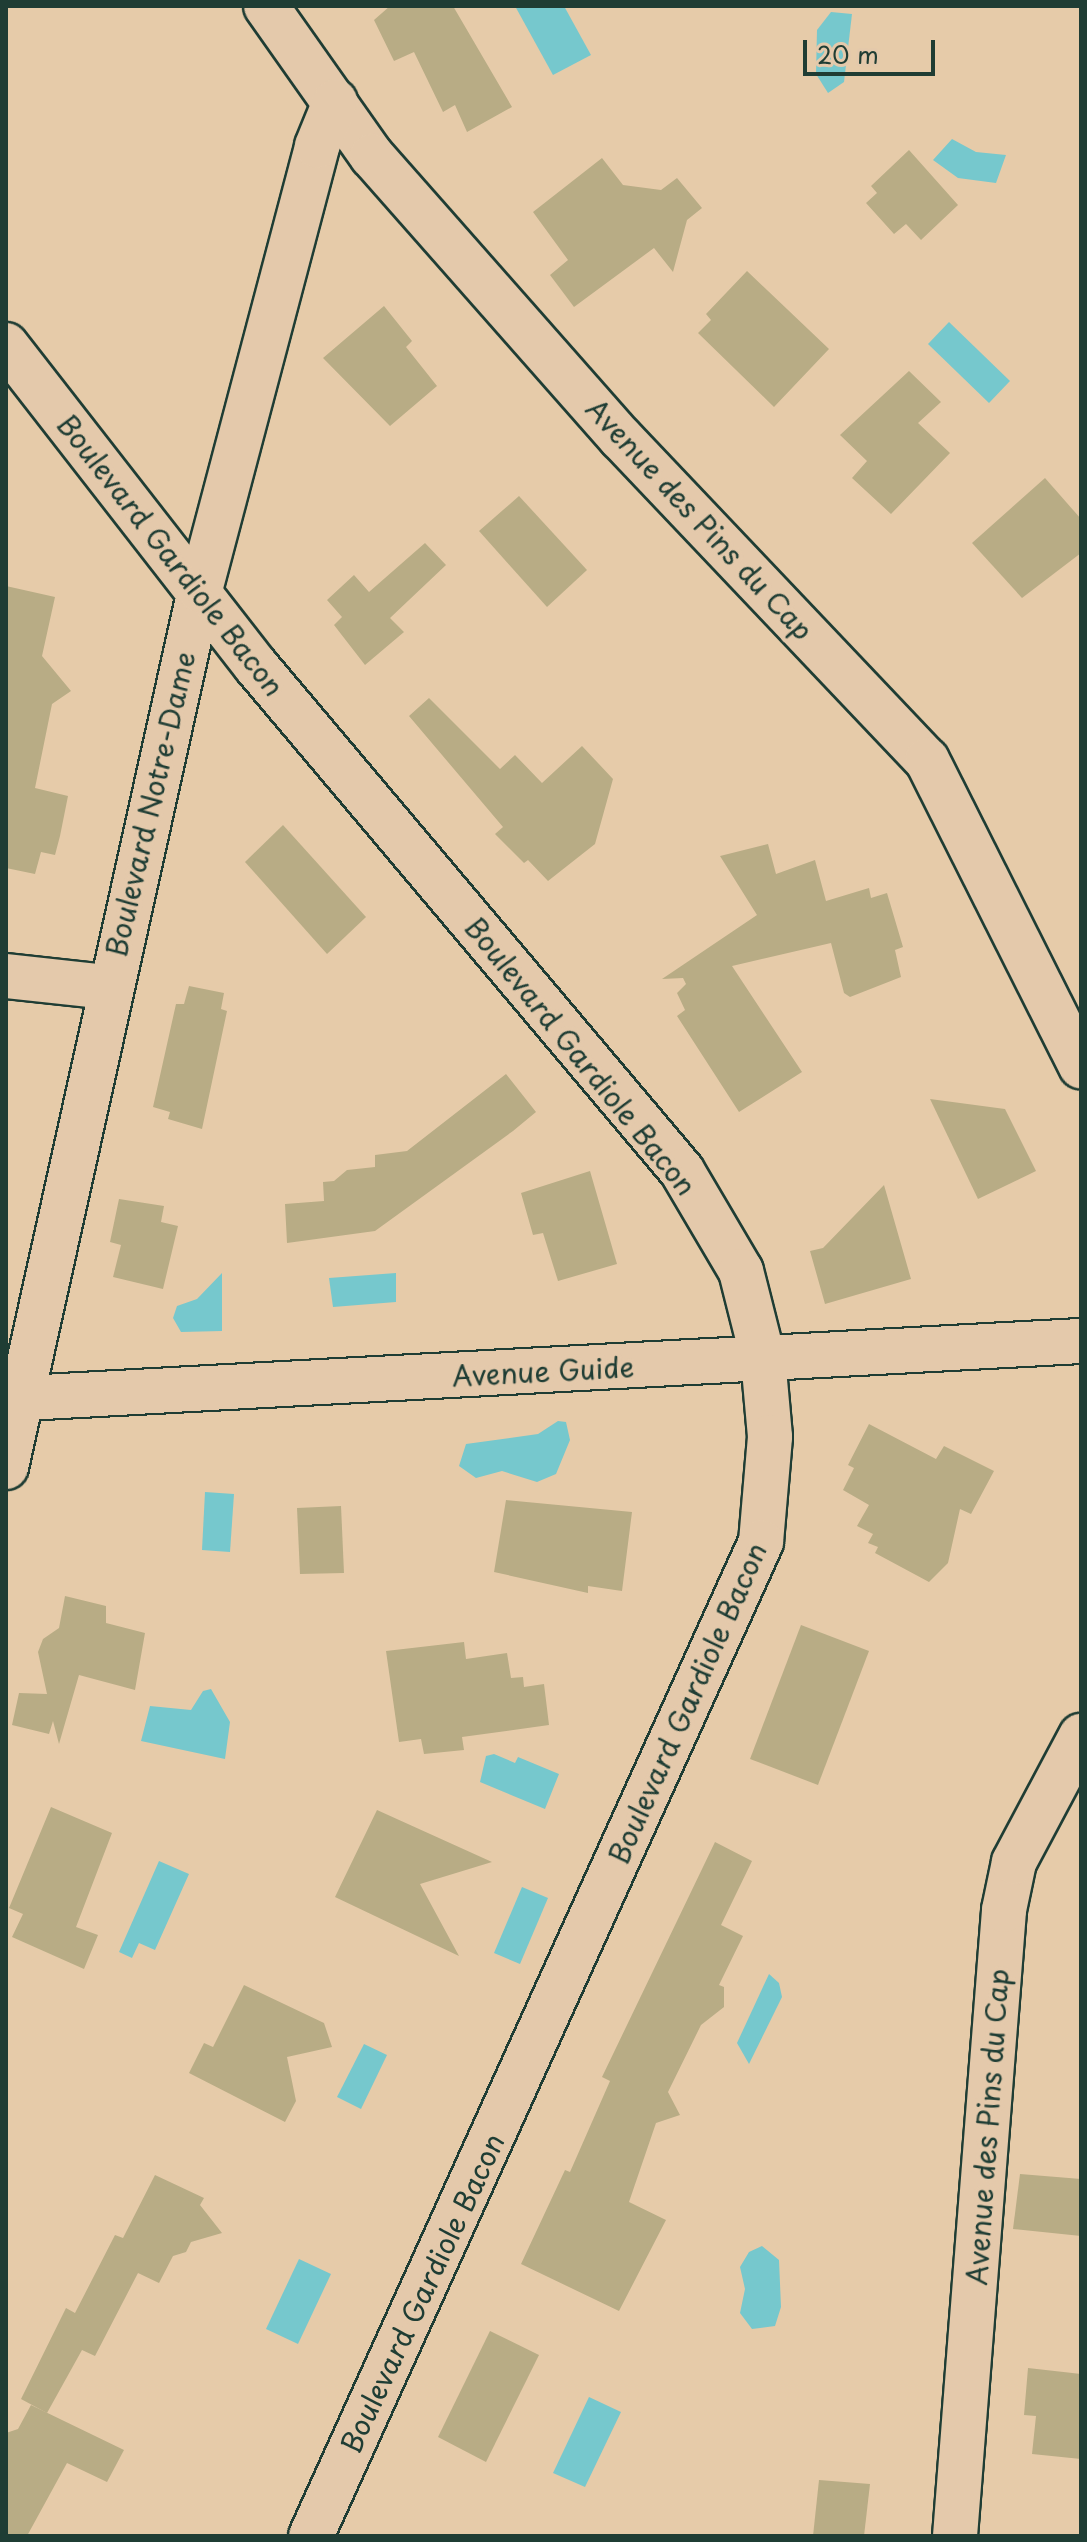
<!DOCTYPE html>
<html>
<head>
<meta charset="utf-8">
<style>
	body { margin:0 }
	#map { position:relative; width:1087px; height:2542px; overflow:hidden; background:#e6cba9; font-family:"Playpen Sans",sans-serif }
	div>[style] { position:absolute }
	.water>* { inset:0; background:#76c8cd }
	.building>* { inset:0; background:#b8ac85 }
	.roads { filter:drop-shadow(2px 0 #1f3d34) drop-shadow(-2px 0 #1f3d34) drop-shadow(0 2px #1f3d34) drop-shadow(0 -2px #1f3d34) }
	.minor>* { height:44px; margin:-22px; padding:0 22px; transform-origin:22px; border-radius:22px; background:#e4c9ab }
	span { translate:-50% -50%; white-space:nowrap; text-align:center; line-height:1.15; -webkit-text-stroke:8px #e4c9ab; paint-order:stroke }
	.street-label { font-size:28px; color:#1f3d34 }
	.frame { position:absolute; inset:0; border:8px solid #1f3d34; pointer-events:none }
	.scale { position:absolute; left:803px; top:40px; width:132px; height:36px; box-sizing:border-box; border:4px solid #1f3d34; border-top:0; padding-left:10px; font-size:24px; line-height:28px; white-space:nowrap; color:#1f3d34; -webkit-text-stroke:6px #e4c9ab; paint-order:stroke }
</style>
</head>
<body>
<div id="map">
	<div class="water">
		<div style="clip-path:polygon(515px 6px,564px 6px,591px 55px,553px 75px)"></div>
		<div style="clip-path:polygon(831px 12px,852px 14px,844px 82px,828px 93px,816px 74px,817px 30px)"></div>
		<div style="clip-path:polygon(952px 139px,976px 152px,1006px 155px,996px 183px,958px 178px,933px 160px)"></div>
		<div style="clip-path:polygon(949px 322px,1010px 381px,989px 403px,928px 344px)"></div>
		<div style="clip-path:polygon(222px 1273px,222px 1331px,181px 1332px,173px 1318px,177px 1306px,197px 1299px)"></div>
		<div style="clip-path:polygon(396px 1273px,396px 1302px,333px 1307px,329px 1278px)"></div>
		<div style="clip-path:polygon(558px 1421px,566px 1422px,570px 1440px,556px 1474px,537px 1482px,502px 1471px,476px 1478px,459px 1466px,466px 1444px,538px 1434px)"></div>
		<div style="clip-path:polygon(205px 1492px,234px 1494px,230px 1552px,202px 1550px)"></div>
		<div style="clip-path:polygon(211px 1689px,230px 1722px,225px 1759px,141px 1741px,150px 1706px,191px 1710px,203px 1691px)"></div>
		<div style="clip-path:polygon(494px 1754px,515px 1763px,518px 1757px,559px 1774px,545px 1809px,480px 1782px,486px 1756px)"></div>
		<div style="clip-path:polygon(159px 1861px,189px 1874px,155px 1950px,139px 1943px,132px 1958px,119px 1952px)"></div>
		<div style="clip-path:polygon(522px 1887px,548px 1898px,520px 1964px,494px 1953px)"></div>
		<div style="clip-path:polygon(769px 1974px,779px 1983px,782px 1997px,749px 2064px,737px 2043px)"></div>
		<div style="clip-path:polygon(364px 2044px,387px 2055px,361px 2109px,337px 2097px)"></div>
		<div style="clip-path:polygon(762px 2246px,779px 2260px,781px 2307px,775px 2326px,752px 2329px,740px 2313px,745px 2289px,740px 2267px,749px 2252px)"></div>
		<div style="clip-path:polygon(299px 2259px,331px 2274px,298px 2344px,266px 2329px)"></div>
		<div style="clip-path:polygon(589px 2397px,621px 2412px,585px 2487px,553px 2473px)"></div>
	</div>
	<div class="building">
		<div style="clip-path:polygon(390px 6px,453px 6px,512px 107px,467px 132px,455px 105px,443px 112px,414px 52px,394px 61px,374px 20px)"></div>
		<div style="clip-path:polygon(909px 150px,958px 205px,921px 240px,906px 224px,894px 234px,866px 203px,877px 193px,871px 186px)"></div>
		<div style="clip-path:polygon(602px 158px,623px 185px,661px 190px,677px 178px,702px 208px,687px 220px,673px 272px,654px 248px,574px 307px,550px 275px,568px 260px,533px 212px)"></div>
		<div style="clip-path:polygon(747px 271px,829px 349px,774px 407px,698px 333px,711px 320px,706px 314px)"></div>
		<div style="clip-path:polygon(384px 306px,412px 341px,406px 347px,437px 386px,390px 426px,323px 358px)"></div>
		<div style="clip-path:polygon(909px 371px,941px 402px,918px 423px,950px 453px,891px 514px,852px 478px,867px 461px,840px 435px)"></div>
		<div style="clip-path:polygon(1045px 478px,1081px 519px,1081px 553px,1022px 598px,972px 543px)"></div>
		<div style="clip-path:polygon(519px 496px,587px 570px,547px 607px,479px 531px)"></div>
		<div style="clip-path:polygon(425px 543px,446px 565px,390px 618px,404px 632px,365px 665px,334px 625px,342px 617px,327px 600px,354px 575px,369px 592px)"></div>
		<div style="clip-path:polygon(6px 586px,55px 597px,42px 656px,71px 691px,52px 704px,35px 788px,68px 796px,60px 836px,55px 855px,41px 852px,35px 874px,6px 868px)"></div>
		<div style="clip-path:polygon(429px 698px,500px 769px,515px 755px,542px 783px,582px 746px,613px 779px,595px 844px,548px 881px,528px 860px,524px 863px,495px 834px,503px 827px,409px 716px)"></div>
		<div style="clip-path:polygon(283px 825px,366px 917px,327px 954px,245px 862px)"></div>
		<div style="clip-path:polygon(768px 844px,776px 874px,815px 860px,826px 901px,869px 888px,871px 898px,887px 893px,903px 947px,895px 950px,901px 977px,850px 997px,844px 993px,831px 943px,732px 966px,802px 1072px,739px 1112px,677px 1016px,685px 1010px,677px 993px,686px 984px,683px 978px,662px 979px,757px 915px,720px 856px)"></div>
		<div style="clip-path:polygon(189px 986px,224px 993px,221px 1009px,227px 1011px,202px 1129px,168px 1119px,170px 1112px,153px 1107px,176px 1004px,184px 1004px)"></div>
		<div style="clip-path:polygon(506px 1074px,536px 1112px,513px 1131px,375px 1231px,287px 1243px,285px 1204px,324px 1201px,323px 1182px,334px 1181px,347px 1170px,375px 1167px,375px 1155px,407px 1151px)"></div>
		<div style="clip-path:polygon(930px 1099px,1005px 1109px,1036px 1171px,978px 1199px)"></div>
		<div style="clip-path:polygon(590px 1171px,617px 1264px,558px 1281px,543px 1233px,533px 1235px,521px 1193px)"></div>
		<div style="clip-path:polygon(884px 1185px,911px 1279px,825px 1304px,810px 1251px,823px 1248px)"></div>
		<div style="clip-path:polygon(119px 1199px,164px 1206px,161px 1222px,178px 1226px,163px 1289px,113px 1277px,121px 1245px,110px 1242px)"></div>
		<div style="clip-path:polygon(869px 1424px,936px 1459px,944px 1446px,994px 1471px,971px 1514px,960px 1509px,948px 1563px,929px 1582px,875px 1553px,878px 1547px,868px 1543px,873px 1534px,857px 1526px,869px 1505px,843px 1490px,854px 1468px,848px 1465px)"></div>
		<div style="clip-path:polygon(506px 1500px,632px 1512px,622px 1591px,588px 1586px,588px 1593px,494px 1572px)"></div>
		<div style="clip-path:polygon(341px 1506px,344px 1573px,300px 1574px,297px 1508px)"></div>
		<div style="clip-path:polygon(65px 1596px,106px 1606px,106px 1623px,145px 1633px,135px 1690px,79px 1675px,59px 1744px,53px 1721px,49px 1734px,12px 1725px,19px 1693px,47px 1694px,38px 1652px,43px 1639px,59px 1628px)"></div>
		<div style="clip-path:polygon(801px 1625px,869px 1651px,818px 1785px,750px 1759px)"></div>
		<div style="clip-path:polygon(464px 1642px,466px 1659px,507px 1653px,511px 1678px,523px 1677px,524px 1687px,544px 1684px,549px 1725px,462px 1737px,464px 1750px,424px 1754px,421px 1739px,399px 1742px,386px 1651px)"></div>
		<div style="clip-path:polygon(51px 1807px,112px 1833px,76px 1927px,98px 1935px,84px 1969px,12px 1937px,23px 1914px,9px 1908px)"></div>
		<div style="clip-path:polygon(377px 1810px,492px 1862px,420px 1884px,459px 1956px,335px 1897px)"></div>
		<div style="clip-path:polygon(715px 1842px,752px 1861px,721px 1925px,743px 1936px,719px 1985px,724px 1987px,724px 2007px,701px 2025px,668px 2092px,680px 2115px,656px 2123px,629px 2202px,666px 2220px,619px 2311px,521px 2264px,565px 2170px,570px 2172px,610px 2081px,602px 2077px)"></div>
		<div style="clip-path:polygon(244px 1985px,324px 2023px,332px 2047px,287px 2057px,296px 2101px,285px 2122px,189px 2073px,204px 2043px,213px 2047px)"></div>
		<div style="clip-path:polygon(1020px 2174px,1081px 2179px,1081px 2236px,1013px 2229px)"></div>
		<div style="clip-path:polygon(155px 2175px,204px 2198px,200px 2205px,222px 2233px,191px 2242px,186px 2252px,173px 2256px,159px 2283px,138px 2273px,95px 2356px,82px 2350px,47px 2413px,21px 2399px,66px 2308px,75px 2313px,115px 2235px,123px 2238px)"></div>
		<div style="clip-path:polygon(490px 2331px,539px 2355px,486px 2462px,438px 2437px)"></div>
		<div style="clip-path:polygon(1028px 2368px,1081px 2374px,1081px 2459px,1032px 2454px,1036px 2416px,1024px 2415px)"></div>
		<div style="clip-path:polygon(31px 2405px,124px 2450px,107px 2482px,67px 2463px,27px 2536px,6px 2536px,6px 2433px,18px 2429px)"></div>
		<div style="clip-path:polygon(819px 2480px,870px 2484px,864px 2536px,813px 2536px)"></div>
	</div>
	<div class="roads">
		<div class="minor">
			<div style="left:266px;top:6px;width:184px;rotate:54.8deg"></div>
			<div style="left:372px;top:156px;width:376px;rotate:48.6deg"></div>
			<div style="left:621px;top:438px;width:444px;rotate:46.5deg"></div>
			<div style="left:927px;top:760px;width:343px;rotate:63.3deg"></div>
			<div style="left:6px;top:345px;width:407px;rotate:52.1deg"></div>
			<div style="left:256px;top:666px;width:661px;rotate:49.85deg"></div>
			<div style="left:682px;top:1171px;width:116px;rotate:59.5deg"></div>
			<div style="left:741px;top:1271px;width:90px;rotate:75.8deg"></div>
			<div style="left:763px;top:1358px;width:79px;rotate:84.9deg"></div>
			<div style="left:770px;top:1437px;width:105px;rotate:94.9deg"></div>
			<div style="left:761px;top:1542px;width:1091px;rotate:114.36deg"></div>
			<div style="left:6px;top:976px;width:103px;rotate:6.2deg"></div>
			<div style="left:6px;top:1399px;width:1077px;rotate:-3.09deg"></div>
			<div style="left:6px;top:1467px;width:898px;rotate:-77.53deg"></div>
			<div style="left:200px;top:590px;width:459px;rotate:-75.2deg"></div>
			<div style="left:317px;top:146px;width:48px;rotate:-67.8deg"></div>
			<div style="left:955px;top:2536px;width:628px;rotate:-85.52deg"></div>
			<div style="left:1004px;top:1910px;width:49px;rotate:-78.2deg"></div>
			<div style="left:1014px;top:1862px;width:143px;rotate:-62deg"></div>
		</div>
	</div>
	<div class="street-label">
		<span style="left:700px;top:519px;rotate:47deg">Avenue des Pins du Cap</span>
		<span style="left:171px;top:555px;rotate:52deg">Boulevard Gardiole Bacon</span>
		<span style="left:150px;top:804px;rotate:-77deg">Boulevard Notre-Dame</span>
		<span style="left:581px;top:1056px;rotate:51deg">Boulevard Gardiole Bacon</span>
		<span style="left:543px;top:1371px;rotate:-3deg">Avenue Guide</span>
		<span style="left:687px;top:1703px;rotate:-66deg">Boulevard Gardiole Bacon</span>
		<span style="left:987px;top:2127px;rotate:-86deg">Avenue des Pins du Cap</span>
		<span style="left:422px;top:2293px;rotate:-65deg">Boulevard Gardiole Bacon</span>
	</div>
	<div class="frame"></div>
	<div class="scale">20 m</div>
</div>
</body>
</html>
